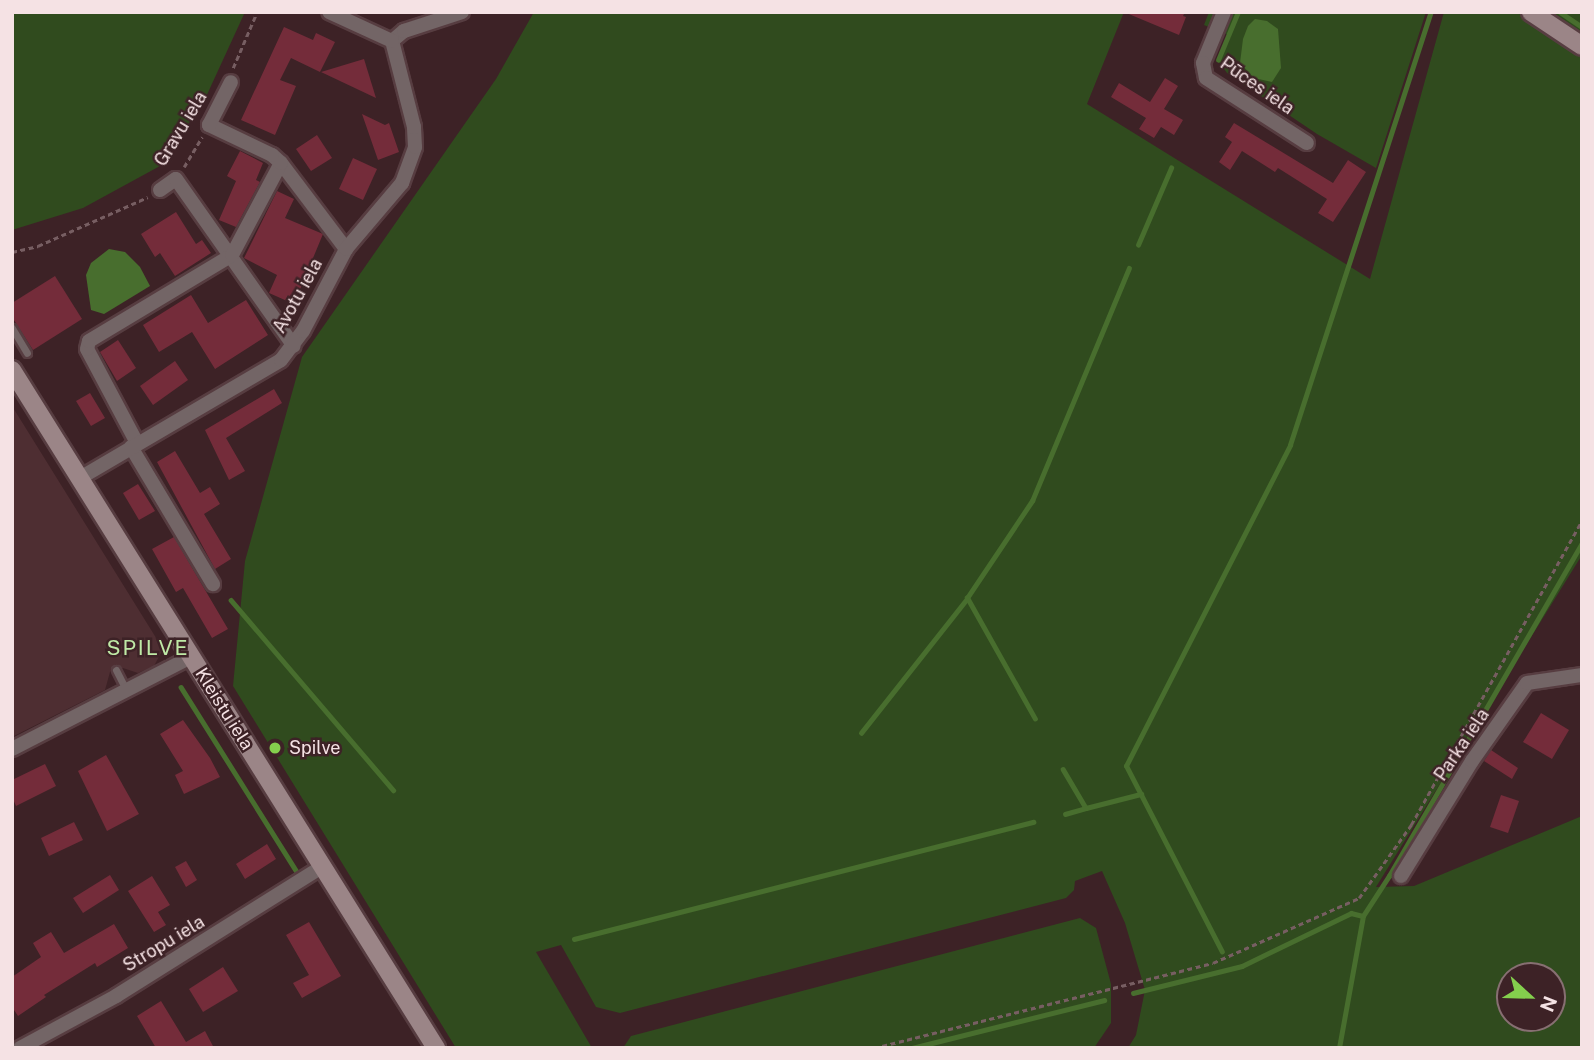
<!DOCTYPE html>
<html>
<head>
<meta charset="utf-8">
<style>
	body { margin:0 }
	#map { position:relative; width:1594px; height:1060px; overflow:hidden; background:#3d2226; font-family:"Public Sans",sans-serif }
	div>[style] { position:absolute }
	.built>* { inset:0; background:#4e2e32 }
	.green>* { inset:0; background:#304b1e }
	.water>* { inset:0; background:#486e2e }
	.stream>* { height:4.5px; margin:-2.25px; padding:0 2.25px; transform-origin:2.25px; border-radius:2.25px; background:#486e2e }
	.building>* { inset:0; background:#742c3a }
	.path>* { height:2.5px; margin-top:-1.25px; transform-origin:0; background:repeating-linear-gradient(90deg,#775e62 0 5px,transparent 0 8.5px) }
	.roads { filter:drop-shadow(2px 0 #573d41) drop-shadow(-2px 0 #573d41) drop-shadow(0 2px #573d41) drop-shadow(0 -2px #573d41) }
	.lane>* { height:7px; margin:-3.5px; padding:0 3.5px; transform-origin:3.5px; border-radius:3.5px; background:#736566 }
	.street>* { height:14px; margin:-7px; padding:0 7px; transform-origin:7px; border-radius:7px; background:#736566 }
	.secondary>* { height:18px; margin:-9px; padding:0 9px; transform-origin:9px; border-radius:9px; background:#9b8587 }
	.dots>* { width:19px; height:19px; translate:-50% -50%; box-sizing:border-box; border:4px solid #3d2226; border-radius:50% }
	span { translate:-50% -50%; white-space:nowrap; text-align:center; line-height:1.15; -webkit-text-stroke:5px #3d2226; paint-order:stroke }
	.street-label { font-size:18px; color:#f5e2e4 }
	.poi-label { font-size:18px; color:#f5e2e4 }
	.left { translate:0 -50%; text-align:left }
	.quarter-label { font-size:21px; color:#bfeaa6; letter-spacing:2px }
	.frame { position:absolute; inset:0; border:14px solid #f5e2e4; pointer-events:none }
	.north { position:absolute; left:1496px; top:962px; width:70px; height:70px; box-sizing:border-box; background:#3d2226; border:2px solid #876f72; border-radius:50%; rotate:112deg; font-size:19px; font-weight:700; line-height:28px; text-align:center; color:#f5e2e4 }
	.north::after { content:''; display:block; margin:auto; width:24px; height:32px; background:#84cf4d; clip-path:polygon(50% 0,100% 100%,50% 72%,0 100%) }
</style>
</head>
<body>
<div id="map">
	<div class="built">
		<div style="clip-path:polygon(12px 406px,163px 649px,154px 666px,138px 673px,123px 668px,110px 672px,105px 690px,12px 737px)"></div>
	</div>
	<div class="green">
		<div style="clip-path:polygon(12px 12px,245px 12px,205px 99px,160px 166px,83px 208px,12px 230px)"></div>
		<div style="clip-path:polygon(evenodd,534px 12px,1124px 12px,1087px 104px,1370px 279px,1444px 12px,1582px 12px,1582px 555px,1376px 887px,1414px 886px,1582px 816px,1582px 1048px,1128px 1048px,1136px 1035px,1145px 990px,1125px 923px,1102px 871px,1075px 881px,1074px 890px,1066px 898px,620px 1013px,596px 1007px,561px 945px,536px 952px,592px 1048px,456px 1048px,233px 686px,245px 561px,302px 357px,496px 79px,534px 12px,1510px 976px,1552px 976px,1552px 1018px,1510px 1018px,1510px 976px)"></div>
		<div style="clip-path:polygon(1209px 12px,1426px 12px,1376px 168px,1317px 134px,1227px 73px,1219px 62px,1231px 36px,1204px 25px)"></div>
		<div style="clip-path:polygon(1080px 918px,1096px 928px,1111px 984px,1111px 1023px,1094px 1048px,623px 1048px,631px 1036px)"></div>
	</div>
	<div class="water">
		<div style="clip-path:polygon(1255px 19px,1267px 21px,1278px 29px,1281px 68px,1272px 82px,1254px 78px,1240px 63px,1243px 39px,1248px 26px)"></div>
		<div style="clip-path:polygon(109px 249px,125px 252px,140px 267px,150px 286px,104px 314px,91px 310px,86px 275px,91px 263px)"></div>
	</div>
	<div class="stream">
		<div style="left:1560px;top:12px;width:27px;rotate:34deg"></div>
		<div style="left:1218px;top:60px;width:52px;rotate:-67.4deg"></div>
		<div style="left:1138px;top:245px;width:84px;rotate:-66.8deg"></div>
		<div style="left:231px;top:600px;width:250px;rotate:49.5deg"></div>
		<div style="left:181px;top:687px;width:222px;rotate:57.9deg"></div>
		<div style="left:1035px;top:719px;width:139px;rotate:-119.3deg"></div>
		<div style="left:967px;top:598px;width:117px;rotate:-56.2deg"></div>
		<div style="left:1032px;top:501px;width:252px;rotate:-67.4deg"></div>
		<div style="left:861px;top:733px;width:171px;rotate:-51.7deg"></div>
		<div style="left:1063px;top:769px;width:45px;rotate:59.5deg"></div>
		<div style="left:1086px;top:808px;width:57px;rotate:-14.3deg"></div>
		<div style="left:1065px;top:814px;width:22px;rotate:-16deg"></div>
		<div style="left:574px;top:939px;width:474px;rotate:-14.3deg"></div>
		<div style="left:1222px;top:952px;width:209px;rotate:-117.3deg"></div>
		<div style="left:1126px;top:766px;width:360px;rotate:-62.9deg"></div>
		<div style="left:1290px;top:445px;width:455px;rotate:-72deg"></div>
		<div style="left:1133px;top:993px;width:112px;rotate:-13.9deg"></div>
		<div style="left:1242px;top:966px;width:121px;rotate:-25.9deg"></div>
		<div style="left:1351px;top:913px;width:12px;rotate:14deg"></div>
		<div style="left:912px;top:1048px;width:198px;rotate:-14deg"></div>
		<div style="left:1339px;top:1048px;width:134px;rotate:-79.7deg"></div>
		<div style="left:1363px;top:916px;width:48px;rotate:-57deg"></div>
		<div style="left:1389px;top:876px;width:385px;rotate:-59.9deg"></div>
	</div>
	<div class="building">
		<div style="clip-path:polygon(1124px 12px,1185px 12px,1183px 16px,1186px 17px,1179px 35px)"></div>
		<div style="clip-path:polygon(284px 27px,313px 40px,316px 33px,335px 42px,320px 72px,291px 58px,280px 80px,296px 86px,275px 135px,241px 120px)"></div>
		<div style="clip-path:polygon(364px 59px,376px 98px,321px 72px)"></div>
		<div style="clip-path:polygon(1165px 78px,1178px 86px,1164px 109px,1183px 120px,1174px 135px,1161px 127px,1154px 138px,1139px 129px,1146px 118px,1111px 97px,1119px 83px,1150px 102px)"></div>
		<div style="clip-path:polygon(362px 114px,385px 125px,389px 123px,399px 152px,378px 160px)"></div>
		<div style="clip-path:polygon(1234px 123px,1333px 183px,1348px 160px,1366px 172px,1333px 222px,1318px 213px,1327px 199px,1278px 168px,1275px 172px,1242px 151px,1230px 170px,1219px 162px,1232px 142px,1225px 137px)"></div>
		<div style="clip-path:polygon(317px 135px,332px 158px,311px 171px,296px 149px)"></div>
		<div style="clip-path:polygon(240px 151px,263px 163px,256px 180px,260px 182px,236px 227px,219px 220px,236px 181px,227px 176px)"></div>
		<div style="clip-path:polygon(353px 158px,377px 169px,363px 200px,339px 189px)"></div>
		<div style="clip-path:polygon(277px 191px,294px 199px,285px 218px,323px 234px,294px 304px,269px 293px,277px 275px,244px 258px)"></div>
		<div style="clip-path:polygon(176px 212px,196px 244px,202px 240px,211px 253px,175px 276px,160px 253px,155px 257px,141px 234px)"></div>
		<div style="clip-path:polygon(55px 276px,82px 319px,33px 350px,12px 317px,12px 303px)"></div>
		<div style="clip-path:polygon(191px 295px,208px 323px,246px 300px,268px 335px,215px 369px,192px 332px,159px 352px,143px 325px)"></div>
		<div style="clip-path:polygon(118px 340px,136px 368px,117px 381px,100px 352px)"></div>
		<div style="clip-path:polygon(175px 361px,188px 380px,153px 405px,140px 386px)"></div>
		<div style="clip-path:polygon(274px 389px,282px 403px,226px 438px,245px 471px,229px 480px,205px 430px)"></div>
		<div style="clip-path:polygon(90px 393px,105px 418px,91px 426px,76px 401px)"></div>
		<div style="clip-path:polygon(175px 451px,200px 493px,210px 487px,220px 504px,204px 514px,231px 559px,215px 569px,157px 462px)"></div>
		<div style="clip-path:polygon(138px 484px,155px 511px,139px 520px,123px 493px)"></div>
		<div style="clip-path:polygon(174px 537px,228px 629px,212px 638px,183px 588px,176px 592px,152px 549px)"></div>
		<div style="clip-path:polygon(1541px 713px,1569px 730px,1552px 759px,1523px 742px)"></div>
		<div style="clip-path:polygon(183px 720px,210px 758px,220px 777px,184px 794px,175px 775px,183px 771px,160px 734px)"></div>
		<div style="clip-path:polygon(1491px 750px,1518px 768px,1512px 779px,1484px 761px)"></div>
		<div style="clip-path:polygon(106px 755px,139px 814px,107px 831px,78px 771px)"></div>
		<div style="clip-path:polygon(45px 764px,56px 786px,16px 806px,12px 797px,12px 780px)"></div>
		<div style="clip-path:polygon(1501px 795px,1519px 801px,1508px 833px,1490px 827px)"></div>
		<div style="clip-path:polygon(74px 822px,83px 840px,49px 856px,41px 838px)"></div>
		<div style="clip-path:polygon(267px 844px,276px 859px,245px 879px,236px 864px)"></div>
		<div style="clip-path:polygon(186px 861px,197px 880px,186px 887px,175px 867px)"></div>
		<div style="clip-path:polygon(110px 875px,119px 890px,83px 913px,73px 898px)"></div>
		<div style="clip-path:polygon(152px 876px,170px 905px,158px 912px,166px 925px,154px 932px,128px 891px)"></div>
		<div style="clip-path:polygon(309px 922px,341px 976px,302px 998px,293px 983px,309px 975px,286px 935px)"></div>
		<div style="clip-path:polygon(114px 924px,128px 948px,97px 967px,95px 963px,44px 995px,46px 997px,18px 1016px,12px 1007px,12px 977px,41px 957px,33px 943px,51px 932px,64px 953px)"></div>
		<div style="clip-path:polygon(223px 967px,238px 991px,203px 1012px,189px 989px)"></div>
		<div style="clip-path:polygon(161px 1001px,186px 1042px,205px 1031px,214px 1048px,156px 1048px,137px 1016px)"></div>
	</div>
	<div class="path">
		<div style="left:233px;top:68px;width:61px;rotate:-66.8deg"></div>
		<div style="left:184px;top:167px;width:35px;rotate:-59deg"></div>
		<div style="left:12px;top:252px;width:27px;rotate:-13deg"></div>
		<div style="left:38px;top:246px;width:120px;rotate:-24deg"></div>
		<div style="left:874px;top:1048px;width:349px;rotate:-14.1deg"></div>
		<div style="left:1213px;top:963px;width:160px;rotate:-24deg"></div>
		<div style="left:1359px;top:898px;width:90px;rotate:-54.5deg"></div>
		<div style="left:1411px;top:825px;width:350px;rotate:-60.7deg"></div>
	</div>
	<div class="roads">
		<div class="lane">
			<div style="left:12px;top:328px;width:29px;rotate:59deg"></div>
			<div style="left:116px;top:670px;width:22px;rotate:63deg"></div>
		</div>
		<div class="street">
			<div style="left:1224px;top:12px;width:55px;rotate:112.4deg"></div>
			<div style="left:1203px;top:63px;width:15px;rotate:79deg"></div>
			<div style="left:1206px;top:78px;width:120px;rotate:32.8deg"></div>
			<div style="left:392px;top:41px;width:16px;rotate:-40deg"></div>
			<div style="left:404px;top:31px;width:61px;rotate:-18.1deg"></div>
			<div style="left:281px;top:163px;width:108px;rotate:52.9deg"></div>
			<div style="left:160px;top:190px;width:19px;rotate:-35deg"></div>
			<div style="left:176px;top:179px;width:204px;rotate:54.8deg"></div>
			<div style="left:137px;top:443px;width:106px;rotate:-118deg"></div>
			<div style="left:87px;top:349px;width:8px;rotate:-76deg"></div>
			<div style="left:89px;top:341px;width:167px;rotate:-31deg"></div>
			<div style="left:232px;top:255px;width:104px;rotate:-62deg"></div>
			<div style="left:281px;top:163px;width:12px;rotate:-138deg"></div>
			<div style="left:272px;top:155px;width:70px;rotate:-154.5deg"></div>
			<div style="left:209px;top:125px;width:48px;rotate:-62.9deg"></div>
			<div style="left:131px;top:447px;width:160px;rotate:59.1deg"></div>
			<div style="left:80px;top:478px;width:233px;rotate:-30.4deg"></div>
			<div style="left:281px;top:360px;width:36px;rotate:-53deg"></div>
			<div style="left:303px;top:331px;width:93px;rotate:-62.3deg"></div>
			<div style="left:346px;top:249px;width:87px;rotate:-49.7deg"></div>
			<div style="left:402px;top:183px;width:38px;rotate:-70deg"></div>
			<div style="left:415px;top:147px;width:20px;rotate:-93deg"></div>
			<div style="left:414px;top:127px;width:89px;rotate:-104.3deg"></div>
			<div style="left:392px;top:41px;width:69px;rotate:-155.3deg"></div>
			<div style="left:12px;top:749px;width:201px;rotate:-27.2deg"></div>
			<div style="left:1401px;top:876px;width:135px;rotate:-58.3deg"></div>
			<div style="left:1472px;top:761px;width:95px;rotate:-54.8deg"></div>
			<div style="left:1527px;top:683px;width:56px;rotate:-8.3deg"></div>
			<div style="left:20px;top:1048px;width:109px;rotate:-28.4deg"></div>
			<div style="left:116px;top:996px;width:244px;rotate:-32.1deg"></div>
		</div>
		<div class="secondary">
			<div style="left:1531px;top:12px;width:61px;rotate:33.7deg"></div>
			<div style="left:12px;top:370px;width:800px;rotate:57.98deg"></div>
		</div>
	</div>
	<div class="dots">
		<div style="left:275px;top:748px;background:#84cf4d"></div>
	</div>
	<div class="street-label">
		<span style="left:1257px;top:86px;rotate:35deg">Pūces iela</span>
		<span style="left:181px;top:129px;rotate:-59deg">Gravu iela</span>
		<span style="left:298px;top:296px;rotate:-61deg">Avotu iela</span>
		<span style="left:224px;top:709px;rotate:58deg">Kleistu iela</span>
		<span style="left:1462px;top:745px;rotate:-56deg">Parka iela</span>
		<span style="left:164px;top:944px;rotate:-31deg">Stropu iela</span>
	</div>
	<div class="poi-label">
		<span class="left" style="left:289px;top:748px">Spilve</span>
	</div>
	<div class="quarter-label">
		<span style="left:148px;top:648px">SPILVE</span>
	</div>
	<div class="frame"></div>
	<div class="north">N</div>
</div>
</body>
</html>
